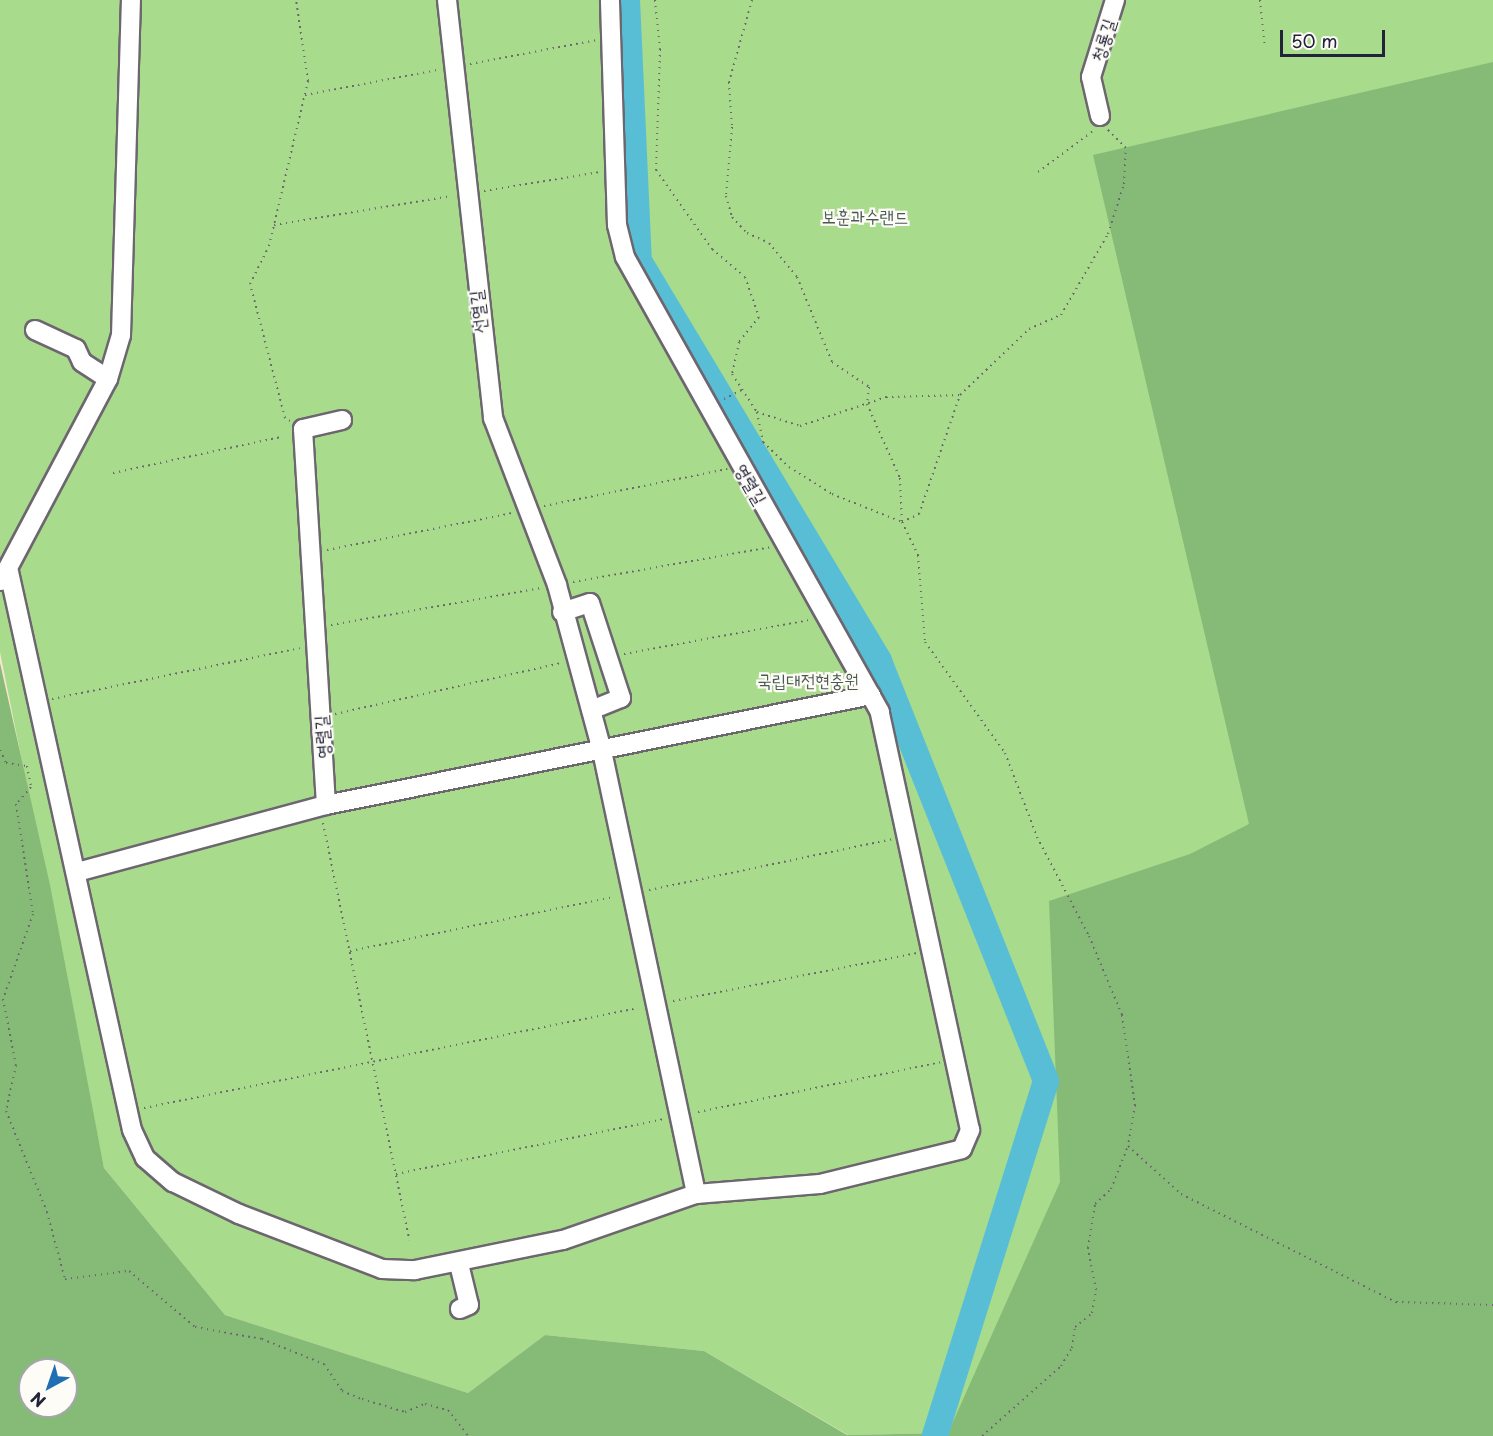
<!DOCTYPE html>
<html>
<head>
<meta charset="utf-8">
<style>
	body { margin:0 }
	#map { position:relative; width:1493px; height:1436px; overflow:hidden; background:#f7e5cf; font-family:"Playpen Sans","Poor Story",sans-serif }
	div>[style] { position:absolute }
	.green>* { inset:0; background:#a8db8b }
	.forest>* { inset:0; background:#86bb77 }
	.river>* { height:26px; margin:-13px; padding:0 13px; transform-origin:13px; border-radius:13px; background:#58bed5 }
	.path>* { height:2px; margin-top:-1px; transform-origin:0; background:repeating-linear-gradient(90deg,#6d666f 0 1.5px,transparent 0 6px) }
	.roads { filter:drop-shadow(2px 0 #6d666f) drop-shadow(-2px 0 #6d666f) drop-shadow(0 2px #6d666f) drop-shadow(0 -2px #6d666f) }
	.minor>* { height:18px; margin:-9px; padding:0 9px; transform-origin:9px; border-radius:9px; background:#fff }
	span { translate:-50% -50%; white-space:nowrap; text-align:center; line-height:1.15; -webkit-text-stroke:4.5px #fdfcf7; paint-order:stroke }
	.street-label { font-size:18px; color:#22223b }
	.park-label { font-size:18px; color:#4a5a53 }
	.north { position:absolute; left:18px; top:1358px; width:60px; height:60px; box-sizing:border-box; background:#fdfcf7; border:2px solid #a5a5ac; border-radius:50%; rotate:220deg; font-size:16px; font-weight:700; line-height:24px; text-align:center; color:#22223b }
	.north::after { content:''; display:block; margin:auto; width:21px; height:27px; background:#1f6fb2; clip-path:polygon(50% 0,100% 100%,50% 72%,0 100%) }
	.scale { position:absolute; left:1280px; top:30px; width:105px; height:27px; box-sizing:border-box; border:3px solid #22223b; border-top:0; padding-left:8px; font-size:18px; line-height:21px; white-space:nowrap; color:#22223b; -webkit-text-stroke:4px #fdfcf7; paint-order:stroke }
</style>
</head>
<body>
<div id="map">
	<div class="green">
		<div style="clip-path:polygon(0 0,1493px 0,1493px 1197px,948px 1433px,848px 1435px,704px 1351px,545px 1335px,468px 1393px,225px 1315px,104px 1168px,0 652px)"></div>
	</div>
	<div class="forest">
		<div style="clip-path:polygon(evenodd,1493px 62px,1493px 1436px,0 1436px,0 663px,50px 885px,104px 1168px,225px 1315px,468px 1393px,545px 1335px,704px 1351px,847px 1435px,948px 1433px,1060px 1182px,1049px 901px,1190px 854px,1249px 824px,1093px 155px,1493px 62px,30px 1370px,66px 1370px,66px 1406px,30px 1406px,30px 1370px)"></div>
	</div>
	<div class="river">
		<div style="left:627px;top:0;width:261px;rotate:87.4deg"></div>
		<div style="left:639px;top:261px;width:466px;rotate:59deg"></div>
		<div style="left:879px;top:661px;width:452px;rotate:68.3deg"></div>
		<div style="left:1046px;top:1081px;width:372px;rotate:107.4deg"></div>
	</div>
	<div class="path">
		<div style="left:655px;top:0;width:49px;rotate:84.2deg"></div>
		<div style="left:660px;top:49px;width:121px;rotate:91.9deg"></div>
		<div style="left:656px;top:170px;width:97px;rotate:54.7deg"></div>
		<div style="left:712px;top:249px;width:43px;rotate:40.3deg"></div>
		<div style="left:745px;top:277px;width:42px;rotate:70.7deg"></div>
		<div style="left:759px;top:317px;width:32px;rotate:129deg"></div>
		<div style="left:739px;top:342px;width:33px;rotate:102deg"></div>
		<div style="left:732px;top:374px;width:45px;rotate:56.7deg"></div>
		<div style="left:757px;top:412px;width:31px;rotate:79deg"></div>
		<div style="left:763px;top:442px;width:36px;rotate:44deg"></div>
		<div style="left:789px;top:467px;width:51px;rotate:32.1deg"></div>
		<div style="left:832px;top:494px;width:75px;rotate:21.8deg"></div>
		<div style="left:902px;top:522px;width:19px;rotate:-25deg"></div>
		<div style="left:919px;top:514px;width:126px;rotate:-71deg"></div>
		<div style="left:960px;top:395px;width:95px;rotate:-43.7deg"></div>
		<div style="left:1029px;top:329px;width:35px;rotate:-24deg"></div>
		<div style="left:1061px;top:315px;width:94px;rotate:-59.9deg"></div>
		<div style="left:1108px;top:234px;width:52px;rotate:-72.3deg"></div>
		<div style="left:1124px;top:184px;width:36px;rotate:-87deg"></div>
		<div style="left:1126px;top:148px;width:27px;rotate:-135deg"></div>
		<div style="left:752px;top:0;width:85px;rotate:105.7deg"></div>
		<div style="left:729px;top:82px;width:45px;rotate:86.2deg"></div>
		<div style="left:732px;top:127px;width:69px;rotate:95deg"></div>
		<div style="left:726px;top:196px;width:22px;rotate:74deg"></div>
		<div style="left:732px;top:217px;width:22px;rotate:47deg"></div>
		<div style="left:747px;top:233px;width:24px;rotate:24deg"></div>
		<div style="left:769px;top:243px;width:44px;rotate:50.5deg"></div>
		<div style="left:797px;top:277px;width:92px;rotate:67.6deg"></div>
		<div style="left:832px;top:362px;width:45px;rotate:34deg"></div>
		<div style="left:869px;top:387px;width:17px;rotate:97deg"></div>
		<div style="left:867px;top:404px;width:81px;rotate:66deg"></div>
		<div style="left:900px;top:478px;width:44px;rotate:87.4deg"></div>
		<div style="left:902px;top:522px;width:37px;rotate:64deg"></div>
		<div style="left:918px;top:555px;width:87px;rotate:85.4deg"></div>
		<div style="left:925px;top:642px;width:137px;rotate:54.2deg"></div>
		<div style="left:1005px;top:753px;width:90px;rotate:69.1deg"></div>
		<div style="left:1037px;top:837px;width:112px;rotate:62.3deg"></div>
		<div style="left:1089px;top:936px;width:86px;rotate:67.3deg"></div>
		<div style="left:1122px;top:1015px;width:91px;rotate:81.8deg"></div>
		<div style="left:1135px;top:1105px;width:42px;rotate:99.7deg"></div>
		<div style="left:1128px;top:1146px;width:72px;rotate:42.2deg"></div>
		<div style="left:1181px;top:1194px;width:241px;rotate:26.7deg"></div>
		<div style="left:1396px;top:1302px;width:97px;rotate:1.8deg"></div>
		<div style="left:1260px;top:0;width:48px;rotate:84.1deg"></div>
		<div style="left:470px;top:64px;width:129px;rotate:-10.7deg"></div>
		<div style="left:305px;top:95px;width:134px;rotate:-10.7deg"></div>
		<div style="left:1038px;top:172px;width:69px;rotate:-36.7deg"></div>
		<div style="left:484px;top:191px;width:118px;rotate:-9.3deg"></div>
		<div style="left:274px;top:225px;width:180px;rotate:-9.3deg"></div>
		<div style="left:724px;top:399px;width:20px;rotate:-27deg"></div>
		<div style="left:757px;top:412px;width:45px;rotate:18deg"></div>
		<div style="left:800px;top:426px;width:91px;rotate:-18.6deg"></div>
		<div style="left:886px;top:397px;width:74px;rotate:-1.5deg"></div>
		<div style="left:290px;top:421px;width:6px;rotate:-149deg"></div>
		<div style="left:285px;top:418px;width:138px;rotate:-104.6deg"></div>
		<div style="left:250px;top:284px;width:42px;rotate:-63.4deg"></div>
		<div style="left:269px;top:246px;width:170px;rotate:-76.7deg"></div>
		<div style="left:308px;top:81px;width:82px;rotate:-98.4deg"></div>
		<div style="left:113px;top:473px;width:172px;rotate:-12.1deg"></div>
		<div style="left:544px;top:506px;width:187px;rotate:-11.4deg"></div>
		<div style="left:327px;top:550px;width:189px;rotate:-11.3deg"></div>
		<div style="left:573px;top:582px;width:201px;rotate:-10deg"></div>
		<div style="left:331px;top:625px;width:213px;rotate:-10deg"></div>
		<div style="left:624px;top:654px;width:189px;rotate:-10.4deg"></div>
		<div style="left:52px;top:699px;width:253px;rotate:-11.6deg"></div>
		<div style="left:335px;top:714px;width:232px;rotate:-12.7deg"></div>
		<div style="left:0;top:750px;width:14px;rotate:65deg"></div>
		<div style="left:6px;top:763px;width:21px;rotate:8deg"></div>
		<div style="left:27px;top:766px;width:21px;rotate:79deg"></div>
		<div style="left:31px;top:787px;width:23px;rotate:131deg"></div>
		<div style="left:16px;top:804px;width:111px;rotate:81.2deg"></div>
		<div style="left:33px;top:914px;width:90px;rotate:109.4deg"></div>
		<div style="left:3px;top:999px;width:67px;rotate:78.9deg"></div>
		<div style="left:16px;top:1065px;width:47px;rotate:102.3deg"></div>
		<div style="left:6px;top:1111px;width:109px;rotate:67.9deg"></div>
		<div style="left:47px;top:1212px;width:69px;rotate:75deg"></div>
		<div style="left:65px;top:1279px;width:64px;rotate:-7.1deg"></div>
		<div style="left:129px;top:1271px;width:87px;rotate:40.3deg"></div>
		<div style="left:195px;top:1327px;width:68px;rotate:10.2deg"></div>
		<div style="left:262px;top:1339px;width:67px;rotate:22deg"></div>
		<div style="left:324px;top:1364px;width:32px;rotate:56deg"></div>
		<div style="left:342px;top:1391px;width:22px;rotate:22deg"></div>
		<div style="left:362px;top:1399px;width:45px;rotate:16.8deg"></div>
		<div style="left:405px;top:1412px;width:22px;rotate:-22deg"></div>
		<div style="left:425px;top:1404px;width:24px;rotate:15deg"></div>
		<div style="left:448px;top:1410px;width:33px;rotate:52deg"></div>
		<div style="left:323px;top:823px;width:426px;rotate:78.3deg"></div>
		<div style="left:649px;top:890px;width:249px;rotate:-11.8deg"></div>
		<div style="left:350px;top:951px;width:268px;rotate:-11.6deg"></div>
		<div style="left:673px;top:1001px;width:249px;rotate:-11.1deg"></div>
		<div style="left:144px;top:1108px;width:504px;rotate:-11.44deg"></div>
		<div style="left:698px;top:1112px;width:248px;rotate:-11.6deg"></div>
		<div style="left:396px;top:1174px;width:274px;rotate:-11.6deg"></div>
		<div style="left:982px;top:1436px;width:106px;rotate:-41.5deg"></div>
		<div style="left:1061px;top:1366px;width:21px;rotate:-59deg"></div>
		<div style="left:1072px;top:1348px;width:21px;rotate:-82deg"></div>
		<div style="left:1075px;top:1327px;width:22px;rotate:-39deg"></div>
		<div style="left:1092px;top:1313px;width:23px;rotate:-80deg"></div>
		<div style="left:1096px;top:1290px;width:43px;rotate:-100.8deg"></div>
		<div style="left:1088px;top:1248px;width:45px;rotate:-81deg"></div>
		<div style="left:1095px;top:1204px;width:22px;rotate:-43deg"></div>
		<div style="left:1111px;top:1189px;width:46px;rotate:-68.4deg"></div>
	</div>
	<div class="roads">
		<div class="minor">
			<div style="left:447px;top:0;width:421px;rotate:83.7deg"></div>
			<div style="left:493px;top:418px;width:179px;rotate:69deg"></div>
			<div style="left:557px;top:585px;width:172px;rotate:74.8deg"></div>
			<div style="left:602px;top:751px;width:453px;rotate:78deg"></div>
			<div style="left:1100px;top:116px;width:40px;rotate:-103deg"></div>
			<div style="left:1091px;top:77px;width:81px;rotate:-72.7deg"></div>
			<div style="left:35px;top:330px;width:45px;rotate:24.9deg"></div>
			<div style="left:76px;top:349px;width:14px;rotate:65deg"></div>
			<div style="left:82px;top:362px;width:31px;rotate:33deg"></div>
			<div style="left:342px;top:420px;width:40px;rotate:167deg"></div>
			<div style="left:303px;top:429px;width:377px;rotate:86.5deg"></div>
			<div style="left:326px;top:805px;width:556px;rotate:-11.41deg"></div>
			<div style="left:9px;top:572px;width:571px;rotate:77.57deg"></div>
			<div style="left:132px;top:1130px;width:31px;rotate:65deg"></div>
			<div style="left:145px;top:1158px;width:37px;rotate:41deg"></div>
			<div style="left:173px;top:1182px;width:73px;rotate:25.9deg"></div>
			<div style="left:239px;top:1214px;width:153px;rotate:21deg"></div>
			<div style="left:382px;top:1269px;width:33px;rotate:2deg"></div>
			<div style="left:415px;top:1270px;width:151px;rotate:-11.5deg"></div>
			<div style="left:563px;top:1240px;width:141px;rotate:-19.1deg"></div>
			<div style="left:696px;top:1194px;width:124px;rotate:-4.6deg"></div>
			<div style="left:820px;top:1184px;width:146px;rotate:-13.8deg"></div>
			<div style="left:962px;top:1149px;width:21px;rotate:-67deg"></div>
			<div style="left:970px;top:1130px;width:428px;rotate:-102.2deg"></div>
			<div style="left:880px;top:712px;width:522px;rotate:-119.27deg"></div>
			<div style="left:625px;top:257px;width:33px;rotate:-104deg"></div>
			<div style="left:617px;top:225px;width:225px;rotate:-91.8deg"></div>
			<div style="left:1px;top:581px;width:229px;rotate:-62.1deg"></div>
			<div style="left:108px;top:379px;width:46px;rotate:-73.5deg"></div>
			<div style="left:121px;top:335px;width:335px;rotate:-88.3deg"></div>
			<div style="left:562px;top:612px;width:29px;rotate:-18deg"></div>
			<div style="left:590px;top:603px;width:100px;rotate:71.9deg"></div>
			<div style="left:621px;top:698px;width:32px;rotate:158deg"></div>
			<div style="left:77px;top:872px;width:258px;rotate:-15.1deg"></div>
			<div style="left:459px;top:1264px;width:42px;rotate:76.3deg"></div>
			<div style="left:469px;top:1305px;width:10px;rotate:156deg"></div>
		</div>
	</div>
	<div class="street-label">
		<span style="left:1103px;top:40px;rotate:-73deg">청룡길</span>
		<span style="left:478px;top:312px;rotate:-97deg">선열길</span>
		<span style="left:751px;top:484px;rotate:60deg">영렬길</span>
		<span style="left:322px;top:737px;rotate:-94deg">영렬길</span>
	</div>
	<div class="park-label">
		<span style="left:865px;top:216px">보훈과수랜드</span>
		<span style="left:808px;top:680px">국립대전현충원</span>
	</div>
	<div class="north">N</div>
	<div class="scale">50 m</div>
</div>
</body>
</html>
